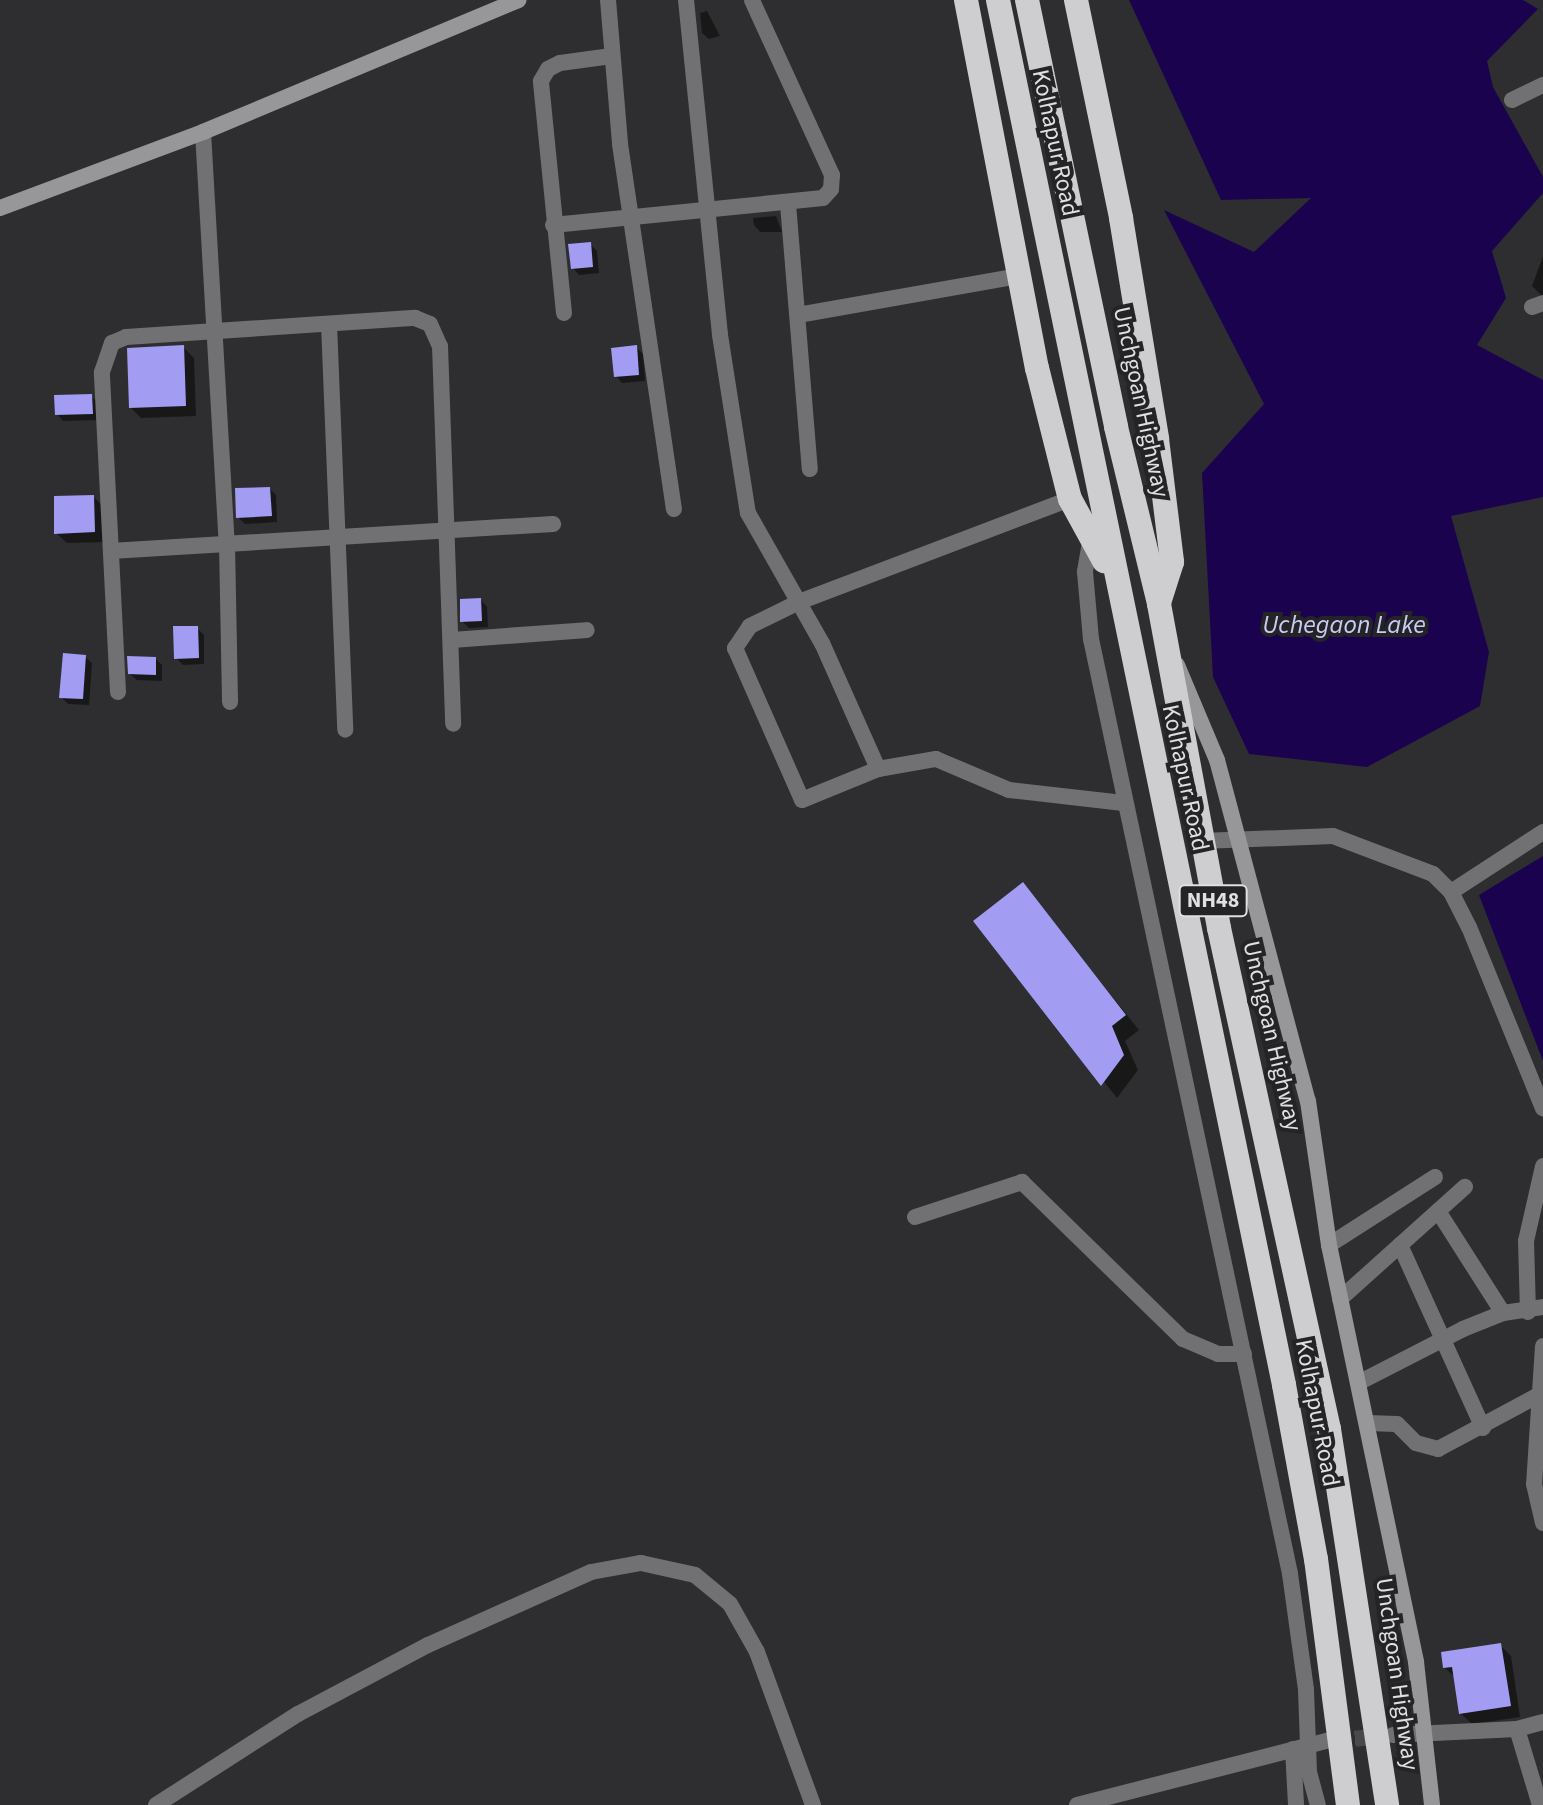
<!DOCTYPE html>
<html>
<head>
<meta charset="utf-8">
<style>
	body { margin:0 }
	#map { position:relative; width:1543px; height:1805px; overflow:hidden; background:#2e2e30; font-family:"Source Sans 3",sans-serif }
	div>[style] { position:absolute }
	.water>* { inset:0; background:#1b024f }
	.shadow>* { inset:0; background:#0007 }
	.building>* { inset:0; background:#a29df3 }
	.street-tunnel>* { height:16px; margin-top:-8px; transform-origin:0; background:repeating-linear-gradient(90deg,#49494b 0 16px,transparent 0 24px) }
	.street>* { height:16px; margin:-8px; padding:0 8px; transform-origin:8px; border-radius:8px; background:#717173 }
	.secondary>* { height:16px; margin:-8px; padding:0 8px; transform-origin:8px; border-radius:8px; background:#979799 }
	.highway>* { height:24px; margin:-12px; padding:0 12px; transform-origin:12px; border-radius:12px; background:#ceced1 }
	span { translate:-50% -50%; white-space:nowrap; text-align:center; line-height:1.15; -webkit-text-stroke:8px #242427; paint-order:stroke }
	.shield-label span { padding:2px 6px; background:#242427; border:2px solid; border-radius:6px; -webkit-text-stroke-width:0 }
	.shield-label { font-size:22px; color:#e0e0e1; font-weight:700 }
	.street-label { font-size:24px; color:#e0e0e1 }
	.water-label { font-size:26px; color:#cacaf6; font-style:italic }
</style>
</head>
<body>
<div id="map">
	<div class="water">
		<div style="clip-path:polygon(1129px 0,1523px 0,1538px 9px,1487px 61px,1493px 87px,1543px 177px,1543px 193px,1492px 251px,1506px 298px,1477px 345px,1543px 380px,1543px 497px,1451px 516px,1489px 652px,1480px 706px,1367px 767px,1249px 754px,1213px 677px,1202px 473px,1264px 404px,1164px 210px,1254px 252px,1311px 198px,1221px 200px)"></div>
		<div style="clip-path:polygon(1543px 856px,1543px 1061px,1479px 895px)"></div>
	</div>
	<div class="shadow">
		<div style="clip-path:polygon(707px 11px,720px 36px,709px 39px,702px 33px,700px 13px)"></div>
		<div style="clip-path:polygon(776px 216px,782px 232px,760px 232px,754px 225px,753px 218px)"></div>
		<div style="clip-path:polygon(590px 244px,597px 251px,599px 273px,579px 275px,573px 268px)"></div>
		<div style="clip-path:polygon(1543px 256px,1543px 297px,1532px 286px)"></div>
		<div style="clip-path:polygon(183px 347px,194px 358px,196px 416px,141px 418px,130px 407px)"></div>
		<div style="clip-path:polygon(636px 347px,643px 354px,645px 381px,622px 383px,616px 376px)"></div>
		<div style="clip-path:polygon(91px 396px,98px 403px,99px 420px,63px 421px,57px 414px)"></div>
		<div style="clip-path:polygon(270px 489px,276px 495px,277px 522px,245px 524px,238px 517px)"></div>
		<div style="clip-path:polygon(94px 497px,104px 508px,105px 542px,67px 543px,56px 533px)"></div>
		<div style="clip-path:polygon(481px 600px,487px 607px,488px 627px,469px 628px,462px 621px)"></div>
		<div style="clip-path:polygon(197px 628px,204px 635px,204px 664px,183px 665px,176px 658px)"></div>
		<div style="clip-path:polygon(85px 657px,92px 663px,89px 705px,68px 704px,61px 697px)"></div>
		<div style="clip-path:polygon(156px 659px,162px 665px,162px 681px,137px 680px,130px 674px)"></div>
		<div style="clip-path:polygon(1023px 885px,1139px 1030px,1125px 1041px,1138px 1070px,1117px 1098px,976px 921px)"></div>
		<div style="clip-path:polygon(1500px 1645px,1511px 1656px,1520px 1717px,1472px 1724px,1461px 1714px,1456px 1678px,1445px 1668px)"></div>
	</div>
	<div class="building">
		<div style="clip-path:polygon(591px 242px,593px 267px,571px 269px,568px 244px)"></div>
		<div style="clip-path:polygon(184px 345px,186px 406px,129px 408px,127px 348px)"></div>
		<div style="clip-path:polygon(637px 345px,639px 375px,614px 377px,611px 348px)"></div>
		<div style="clip-path:polygon(92px 394px,93px 414px,55px 415px,54px 395px)"></div>
		<div style="clip-path:polygon(270px 487px,272px 516px,236px 518px,235px 488px)"></div>
		<div style="clip-path:polygon(94px 495px,95px 532px,54px 534px,54px 496px)"></div>
		<div style="clip-path:polygon(481px 598px,482px 621px,460px 622px,460px 599px)"></div>
		<div style="clip-path:polygon(173px 626px,198px 626px,199px 658px,174px 659px)"></div>
		<div style="clip-path:polygon(63px 653px,86px 655px,83px 699px,59px 698px)"></div>
		<div style="clip-path:polygon(127px 656px,156px 657px,156px 675px,128px 674px)"></div>
		<div style="clip-path:polygon(1023px 882px,1126px 1015px,1112px 1026px,1124px 1055px,1101px 1086px,973px 921px)"></div>
		<div style="clip-path:polygon(1501px 1643px,1511px 1706px,1459px 1714px,1452px 1667px,1443px 1668px,1441px 1652px)"></div>
	</div>
	<div class="street-tunnel">
		<div style="left:1331px;top:1741px;width:53px;rotate:-5.4deg"></div>
	</div>
	<div class="street">
		<div style="left:608px;top:0;width:144px;rotate:85.2deg"></div>
		<div style="left:620px;top:144px;width:369px;rotate:81.6deg"></div>
		<div style="left:686px;top:0;width:337px;rotate:84.2deg"></div>
		<div style="left:720px;top:335px;width:180px;rotate:81.1deg"></div>
		<div style="left:748px;top:513px;width:150px;rotate:60.4deg"></div>
		<div style="left:822px;top:643px;width:138px;rotate:66deg"></div>
		<div style="left:1512px;top:100px;width:34px;rotate:-26deg"></div>
		<div style="left:203px;top:132px;width:413px;rotate:86.7deg"></div>
		<div style="left:227px;top:544px;width:158px;rotate:88.9deg"></div>
		<div style="left:788px;top:204px;width:266px;rotate:85.3deg"></div>
		<div style="left:553px;top:225px;width:271px;rotate:-5.7deg"></div>
		<div style="left:823px;top:198px;width:12px;rotate:-48deg"></div>
		<div style="left:831px;top:189px;width:14px;rotate:-86deg"></div>
		<div style="left:832px;top:175px;width:192px;rotate:-114.6deg"></div>
		<div style="left:1532px;top:307px;width:12px;rotate:-20deg"></div>
		<div style="left:564px;top:313px;width:233px;rotate:-95.7deg"></div>
		<div style="left:541px;top:81px;width:14px;rotate:-60deg"></div>
		<div style="left:548px;top:69px;width:13px;rotate:-27deg"></div>
		<div style="left:560px;top:63px;width:52px;rotate:-7.7deg"></div>
		<div style="left:798px;top:315px;width:225px;rotate:-10deg"></div>
		<div style="left:329px;top:324px;width:406px;rotate:87.7deg"></div>
		<div style="left:1070px;top:499px;width:290px;rotate:159.2deg"></div>
		<div style="left:799px;top:602px;width:55px;rotate:153.9deg"></div>
		<div style="left:750px;top:626px;width:27px;rotate:124deg"></div>
		<div style="left:735px;top:648px;width:166px;rotate:66.2deg"></div>
		<div style="left:802px;top:800px;width:82px;rotate:-22.2deg"></div>
		<div style="left:878px;top:769px;width:59px;rotate:-9.8deg"></div>
		<div style="left:936px;top:759px;width:79px;rotate:23deg"></div>
		<div style="left:1009px;top:790px;width:115px;rotate:6.5deg"></div>
		<div style="left:1091px;top:537px;width:36px;rotate:100deg"></div>
		<div style="left:1085px;top:572px;width:67px;rotate:84.9deg"></div>
		<div style="left:1091px;top:639px;width:956px;rotate:77.98deg"></div>
		<div style="left:1290px;top:1574px;width:117px;rotate:82.1deg"></div>
		<div style="left:1306px;top:1690px;width:82px;rotate:87.9deg"></div>
		<div style="left:1309px;top:1772px;width:34px;rotate:75deg"></div>
		<div style="left:111px;top:551px;width:443px;rotate:-3.5deg"></div>
		<div style="left:452px;top:640px;width:135px;rotate:-4.2deg"></div>
		<div style="left:118px;top:692px;width:320px;rotate:-92.9deg"></div>
		<div style="left:102px;top:372px;width:31px;rotate:-71deg"></div>
		<div style="left:112px;top:343px;width:15px;rotate:-23deg"></div>
		<div style="left:126px;top:337px;width:290px;rotate:-3.8deg"></div>
		<div style="left:415px;top:318px;width:16px;rotate:22deg"></div>
		<div style="left:430px;top:324px;width:24px;rotate:66deg"></div>
		<div style="left:440px;top:346px;width:378px;rotate:88deg"></div>
		<div style="left:1202px;top:841px;width:131px;rotate:-2.2deg"></div>
		<div style="left:1333px;top:836px;width:107px;rotate:20.8deg"></div>
		<div style="left:1433px;top:874px;width:25px;rotate:45deg"></div>
		<div style="left:1451px;top:892px;width:39px;rotate:63deg"></div>
		<div style="left:1469px;top:927px;width:196px;rotate:67.8deg"></div>
		<div style="left:1451px;top:892px;width:110px;rotate:-33.1deg"></div>
		<div style="left:1438px;top:1211px;width:121px;rotate:57.5deg"></div>
		<div style="left:915px;top:1217px;width:113px;rotate:-18.1deg"></div>
		<div style="left:1022px;top:1182px;width:225px;rotate:44.3deg"></div>
		<div style="left:1183px;top:1339px;width:38px;rotate:23deg"></div>
		<div style="left:1218px;top:1354px;width:26px"></div>
		<div style="left:1329px;top:1245px;width:126px;rotate:-32.7deg"></div>
		<div style="left:1400px;top:1245px;width:201px;rotate:65.6deg"></div>
		<div style="left:1340px;top:1299px;width:168px;rotate:-41.9deg"></div>
		<div style="left:1528px;top:1312px;width:71px;rotate:-91.6deg"></div>
		<div style="left:1526px;top:1241px;width:77px;rotate:-77.2deg"></div>
		<div style="left:1543px;top:1346px;width:138px;rotate:93.7deg"></div>
		<div style="left:1534px;top:1484px;width:40px;rotate:77deg"></div>
		<div style="left:1358px;top:1383px;width:118px;rotate:-27.2deg"></div>
		<div style="left:1463px;top:1329px;width:43px;rotate:-21.8deg"></div>
		<div style="left:1503px;top:1313px;width:40px;rotate:-8.5deg"></div>
		<div style="left:1367px;top:1423px;width:30px;rotate:2deg"></div>
		<div style="left:1397px;top:1424px;width:27px;rotate:45deg"></div>
		<div style="left:1416px;top:1443px;width:23px;rotate:15deg"></div>
		<div style="left:1438px;top:1449px;width:112px;rotate:-28.2deg"></div>
		<div style="left:1517px;top:1729px;width:79px;rotate:73.2deg"></div>
		<div style="left:1393px;top:1735px;width:124px;rotate:-2.8deg"></div>
		<div style="left:1517px;top:1729px;width:27px;rotate:-15deg"></div>
		<div style="left:1293px;top:1749px;width:56px;rotate:86.9deg"></div>
		<div style="left:156px;top:1805px;width:169px;rotate:-32.7deg"></div>
		<div style="left:298px;top:1714px;width:147px;rotate:-28deg"></div>
		<div style="left:428px;top:1645px;width:179px;rotate:-24.1deg"></div>
		<div style="left:591px;top:1572px;width:51px;rotate:-10.2deg"></div>
		<div style="left:641px;top:1563px;width:55px;rotate:12.5deg"></div>
		<div style="left:695px;top:1575px;width:45px;rotate:39.6deg"></div>
		<div style="left:730px;top:1604px;width:55px;rotate:60.6deg"></div>
		<div style="left:757px;top:1652px;width:163px;rotate:69.9deg"></div>
		<div style="left:1077px;top:1805px;width:258px;rotate:-14.4deg"></div>
	</div>
	<div class="secondary">
		<div style="left:0;top:208px;width:217px;rotate:-20.5deg"></div>
		<div style="left:203px;top:132px;width:342px;rotate:-22.7deg"></div>
		<div style="left:1177px;top:665px;width:103px;rotate:67.2deg"></div>
		<div style="left:1217px;top:760px;width:353px;rotate:75.1deg"></div>
		<div style="left:1308px;top:1101px;width:146px;rotate:81.7deg"></div>
		<div style="left:1329px;top:1245px;width:426px;rotate:78.2deg"></div>
		<div style="left:1416px;top:1662px;width:144px;rotate:83.6deg"></div>
	</div>
	<div class="highway">
		<div style="left:966px;top:0;width:375px;rotate:79.1deg"></div>
		<div style="left:1037px;top:368px;width:135px;rotate:75.9deg"></div>
		<div style="left:1070px;top:499px;width:71px;rotate:61.3deg"></div>
		<div style="left:998px;top:0;width:1414px;rotate:78.33deg"></div>
		<div style="left:1284px;top:1385px;width:177px;rotate:79.6deg"></div>
		<div style="left:1316px;top:1559px;width:248px;rotate:82.6deg"></div>
		<div style="left:1027px;top:0;width:436px;rotate:78.2deg"></div>
		<div style="left:1116px;top:427px;width:182px;rotate:76.3deg"></div>
		<div style="left:1159px;top:604px;width:330px;rotate:79.5deg"></div>
		<div style="left:1219px;top:928px;width:513px;rotate:77.62deg"></div>
		<div style="left:1329px;top:1429px;width:380px;rotate:81.2deg"></div>
		<div style="left:1076px;top:0;width:223px;rotate:78.3deg"></div>
		<div style="left:1121px;top:218px;width:224px;rotate:80.7deg"></div>
		<div style="left:1157px;top:439px;width:124px;rotate:83deg"></div>
		<div style="left:1172px;top:562px;width:43px;rotate:107.6deg"></div>
	</div>
	<div class="shield-label">
		<span style="left:1213px;top:901px">NH48</span>
	</div>
	<div class="street-label">
		<span style="left:1055px;top:143px;rotate:78deg">Kolhapur Road</span>
		<span style="left:1141px;top:402px;rotate:78deg">Unchgoan Highway</span>
		<span style="left:1185px;top:778px;rotate:78deg">Kolhapur Road</span>
		<span style="left:1272px;top:1036px;rotate:77deg">Unchgoan Highway</span>
		<span style="left:1317px;top:1413px;rotate:79deg">Kolhapur Road</span>
		<span style="left:1397px;top:1674px;rotate:82deg">Unchgoan Highway</span>
	</div>
	<div class="water-label">
		<span style="left:1344px;top:625px">Uchegaon Lake</span>
	</div>
</div>
</body>
</html>
